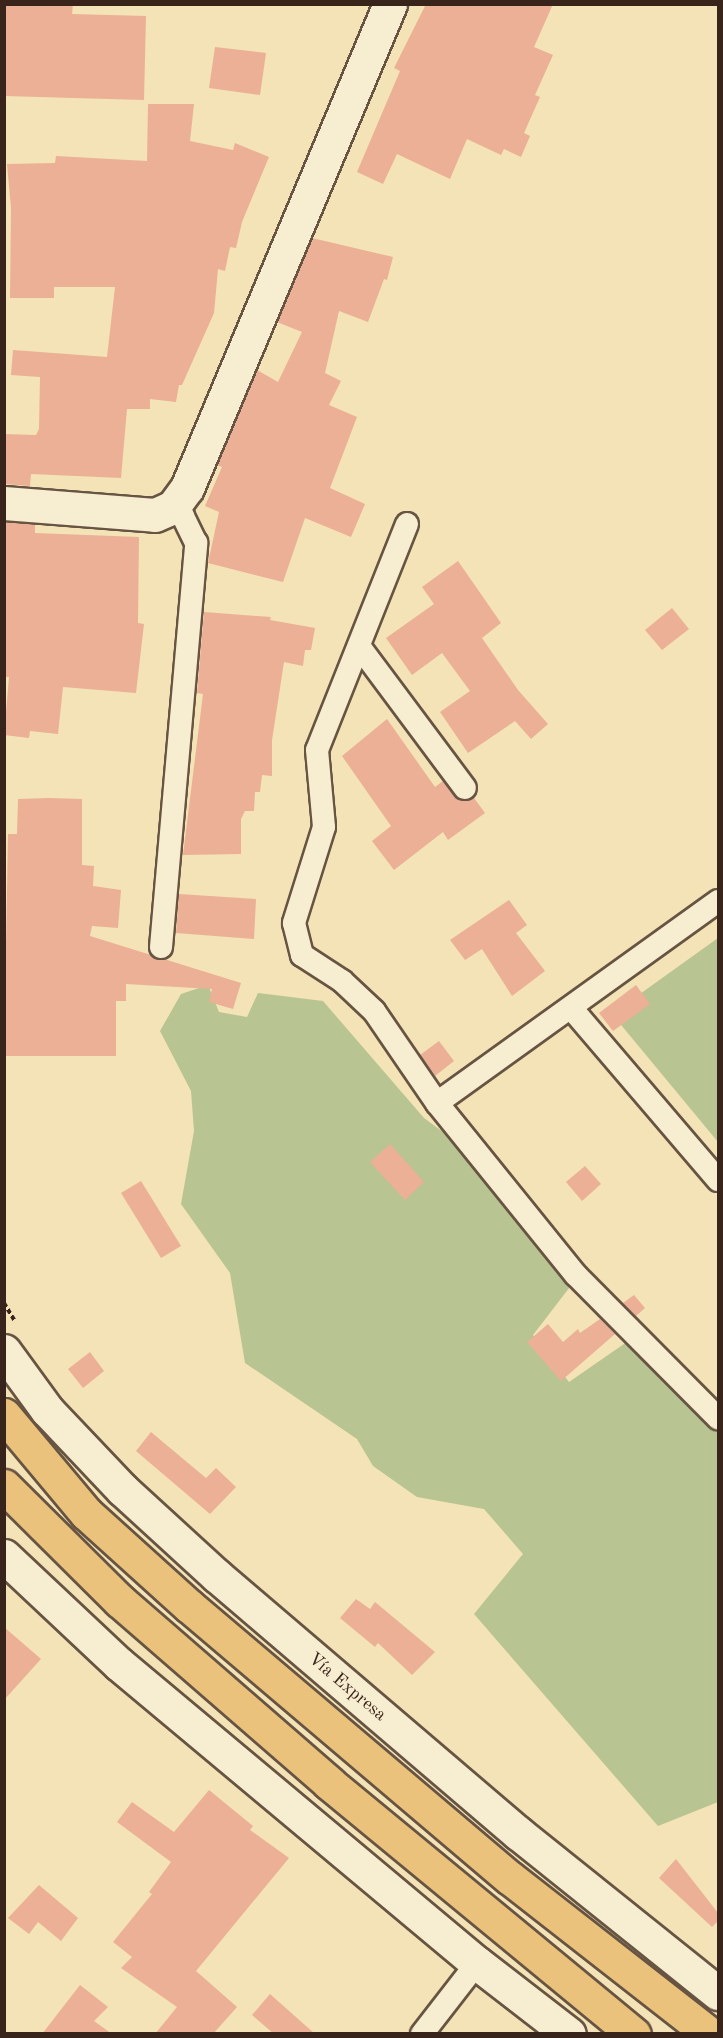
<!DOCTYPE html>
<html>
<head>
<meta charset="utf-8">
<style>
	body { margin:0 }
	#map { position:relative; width:723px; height:2038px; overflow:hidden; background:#f3e3b7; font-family:"Old Standard TT",serif }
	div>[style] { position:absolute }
	.green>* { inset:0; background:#b8c491 }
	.building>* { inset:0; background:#ebb096 }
	.path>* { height:4px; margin-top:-2px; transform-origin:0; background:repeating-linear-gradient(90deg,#38241b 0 4.5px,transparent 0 7.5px) }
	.roads { filter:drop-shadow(2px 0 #675442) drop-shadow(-2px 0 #675442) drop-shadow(0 2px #675442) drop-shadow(0 -2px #675442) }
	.street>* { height:22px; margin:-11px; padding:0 11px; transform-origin:11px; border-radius:11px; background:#f7edd0 }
	.secondary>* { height:33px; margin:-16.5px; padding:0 16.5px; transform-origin:16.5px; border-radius:16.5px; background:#f7edd0 }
	.primary>* { height:33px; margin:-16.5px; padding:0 16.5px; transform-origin:16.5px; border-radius:16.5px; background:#eac27c }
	span { translate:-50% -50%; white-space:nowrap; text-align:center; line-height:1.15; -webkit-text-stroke:4.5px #f7edd0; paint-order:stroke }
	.street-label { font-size:18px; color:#38241b }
	.frame { position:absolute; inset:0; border:6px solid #38241b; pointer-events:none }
</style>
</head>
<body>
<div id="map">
	<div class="green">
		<div style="clip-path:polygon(718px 938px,718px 1142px,612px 1014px)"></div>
		<div style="clip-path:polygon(208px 985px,219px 1012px,247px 1017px,258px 993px,323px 1001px,424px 1118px,451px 1138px,576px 1279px,533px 1335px,569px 1382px,637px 1335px,718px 1411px,718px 1802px,658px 1826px,474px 1614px,523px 1554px,484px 1509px,417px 1497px,373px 1466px,357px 1439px,245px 1363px,230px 1273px,181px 1204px,194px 1131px,191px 1091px,160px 1031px,181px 994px)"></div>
	</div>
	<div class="building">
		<div style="clip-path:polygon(4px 4px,73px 4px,72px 14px,146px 16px,144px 100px,4px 96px)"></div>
		<div style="clip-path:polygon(426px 4px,553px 4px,534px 47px,553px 55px,535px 95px,540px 97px,524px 133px,530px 136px,521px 157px,504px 149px,501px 155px,467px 139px,450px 179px,397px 154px,383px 184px,357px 172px,400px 71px,394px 68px)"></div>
		<div style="clip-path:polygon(215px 47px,266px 53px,260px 95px,209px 88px)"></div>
		<div style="clip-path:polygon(148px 104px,194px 104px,190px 141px,233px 150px,235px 143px,269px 157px,242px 222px,236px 248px,230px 247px,225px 271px,218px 269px,214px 313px,182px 385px,179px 385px,176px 402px,150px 399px,150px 409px,127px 409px,121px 478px,31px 474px,30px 486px,4px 484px,4px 434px,36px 435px,39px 429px,40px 377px,11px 375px,13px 350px,107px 357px,115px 287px,54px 287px,54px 298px,10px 298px,11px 208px,7px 164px,55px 163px,56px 156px,147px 161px)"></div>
		<div style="clip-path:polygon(312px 238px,393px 257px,387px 280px,384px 279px,368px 322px,339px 311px,325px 373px,341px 381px,329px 405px,357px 417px,330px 488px,365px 504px,351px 537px,305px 518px,283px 582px,208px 563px,219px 512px,205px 506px,222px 467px,217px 465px,257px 370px,278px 382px,302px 332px,277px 322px)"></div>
		<div style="clip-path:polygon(4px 522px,35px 524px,35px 533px,139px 537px,138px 623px,144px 624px,136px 693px,63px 687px,58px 734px,30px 731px,29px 738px,4px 735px,9px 677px,4px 677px)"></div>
		<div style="clip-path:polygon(458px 561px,501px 623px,482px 638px,518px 690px,548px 724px,531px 739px,515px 721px,468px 753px,440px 712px,470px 691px,442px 653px,412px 675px,386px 638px,434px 604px,422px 587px)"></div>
		<div style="clip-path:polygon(672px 608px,689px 629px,662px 650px,645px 630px)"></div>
		<div style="clip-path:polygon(204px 612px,271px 617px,270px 620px,315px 628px,311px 650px,305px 650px,303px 666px,284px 662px,272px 740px,272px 776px,262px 775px,260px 792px,255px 792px,254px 811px,245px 811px,241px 819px,241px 854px,183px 855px,203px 694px,197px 693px)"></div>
		<div style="clip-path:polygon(387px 719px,435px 787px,443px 781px,459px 800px,474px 798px,485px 813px,448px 840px,443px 832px,394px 870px,372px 841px,391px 826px,342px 756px)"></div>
		<div style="clip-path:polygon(49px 798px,82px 799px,82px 865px,94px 866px,93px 886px,121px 890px,118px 928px,92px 926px,90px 936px,241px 983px,233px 1009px,209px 1002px,212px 989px,126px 984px,126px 1001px,116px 1001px,116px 1056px,4px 1056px,8px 834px,17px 834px,18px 799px)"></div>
		<div style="clip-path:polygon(179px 894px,256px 899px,254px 939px,176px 933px)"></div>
		<div style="clip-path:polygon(509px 900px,527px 925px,516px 933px,545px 971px,512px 996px,482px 949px,465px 960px,450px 940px)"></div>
		<div style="clip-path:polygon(636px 985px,650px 1004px,613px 1031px,599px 1013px)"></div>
		<div style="clip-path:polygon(439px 1041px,454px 1061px,435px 1076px,420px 1055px)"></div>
		<div style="clip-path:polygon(390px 1144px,424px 1182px,405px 1200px,370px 1162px)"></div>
		<div style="clip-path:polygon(585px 1166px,601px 1184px,582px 1201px,566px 1182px)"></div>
		<div style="clip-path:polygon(141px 1181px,181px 1246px,161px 1258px,121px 1193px)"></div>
		<div style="clip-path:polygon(634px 1295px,645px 1308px,636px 1316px,623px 1303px)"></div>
		<div style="clip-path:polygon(600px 1319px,615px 1334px,561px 1381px,527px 1342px,548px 1324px,563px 1342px,578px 1329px,580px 1333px)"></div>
		<div style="clip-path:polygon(90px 1352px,104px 1371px,83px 1388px,68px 1369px)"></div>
		<div style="clip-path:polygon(151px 1432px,206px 1478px,216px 1468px,236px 1487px,210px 1514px,136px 1451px)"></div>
		<div style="clip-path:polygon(356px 1599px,370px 1609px,375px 1602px,435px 1652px,412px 1675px,378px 1643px,375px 1647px,340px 1618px)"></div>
		<div style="clip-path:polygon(4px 1627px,41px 1659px,4px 1700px)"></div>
		<div style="clip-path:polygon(209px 1790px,253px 1826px,250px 1830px,289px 1858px,196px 1971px,237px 2007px,213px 2034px,155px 2034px,177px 2007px,121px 1968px,132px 1957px,113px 1942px,152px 1894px,149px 1892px,171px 1862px,117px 1822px,132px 1802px,174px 1832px)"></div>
		<div style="clip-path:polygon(676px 1859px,718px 1913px,718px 1921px,712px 1927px,659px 1878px)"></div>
		<div style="clip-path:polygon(39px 1885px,78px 1918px,61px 1941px,38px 1922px,29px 1934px,8px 1918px)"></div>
		<div style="clip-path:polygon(80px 1985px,108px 2007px,94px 2021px,112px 2034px,42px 2034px)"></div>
		<div style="clip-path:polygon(270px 1994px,315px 2034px,274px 2034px,252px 2015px)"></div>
	</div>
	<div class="path">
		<div style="left:4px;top:1303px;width:21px;rotate:59deg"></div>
	</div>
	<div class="roads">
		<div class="street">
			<div style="left:407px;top:524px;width:243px;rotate:111.7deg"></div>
			<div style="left:317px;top:750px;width:77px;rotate:84.8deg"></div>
			<div style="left:324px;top:827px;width:101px;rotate:107.4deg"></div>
			<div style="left:294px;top:923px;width:33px;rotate:76deg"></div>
			<div style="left:302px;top:955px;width:48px;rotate:33deg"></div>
			<div style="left:342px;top:981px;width:44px;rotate:43.2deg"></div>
			<div style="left:374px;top:1011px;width:112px;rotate:55.6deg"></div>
			<div style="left:437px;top:1103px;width:346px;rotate:-35.7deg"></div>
			<div style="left:359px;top:646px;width:177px;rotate:53.3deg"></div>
			<div style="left:161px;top:947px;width:406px;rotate:-85deg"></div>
			<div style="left:196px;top:543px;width:30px;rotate:-116deg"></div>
			<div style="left:183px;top:516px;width:13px;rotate:-138deg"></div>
			<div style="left:572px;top:1009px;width:225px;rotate:49.5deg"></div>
			<div style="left:437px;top:1103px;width:221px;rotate:51.1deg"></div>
			<div style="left:576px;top:1275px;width:202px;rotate:45.2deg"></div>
			<div style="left:422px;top:2034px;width:90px;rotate:-52.2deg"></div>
		</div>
		<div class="secondary">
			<div style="left:4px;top:503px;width:151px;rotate:4.5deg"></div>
			<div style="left:155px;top:515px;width:20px;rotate:-24deg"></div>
			<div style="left:173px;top:507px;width:24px;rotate:-54deg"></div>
			<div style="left:187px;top:488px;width:525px;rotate:-67.25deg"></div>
			<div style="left:4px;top:1351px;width:73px;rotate:53.9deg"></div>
			<div style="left:47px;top:1410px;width:110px;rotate:46.5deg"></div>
			<div style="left:123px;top:1490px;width:127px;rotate:42.5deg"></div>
			<div style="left:217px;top:1576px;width:396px;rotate:40.5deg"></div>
			<div style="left:518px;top:1833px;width:256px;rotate:38.7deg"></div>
			<div style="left:4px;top:1556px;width:158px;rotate:43.2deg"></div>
			<div style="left:119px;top:1664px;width:466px;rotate:39.9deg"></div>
			<div style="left:477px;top:1963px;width:116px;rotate:37.7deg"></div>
		</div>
		<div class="primary">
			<div style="left:4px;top:1415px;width:128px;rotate:50.1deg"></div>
			<div style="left:86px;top:1513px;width:139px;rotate:42.1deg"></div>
			<div style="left:189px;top:1606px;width:421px;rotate:40.3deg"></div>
			<div style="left:510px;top:1878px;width:254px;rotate:38deg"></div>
			<div style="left:4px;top:1486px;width:163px;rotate:44.8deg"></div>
			<div style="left:120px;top:1601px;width:277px;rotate:41deg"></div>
			<div style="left:329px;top:1783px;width:395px;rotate:39.5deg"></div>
		</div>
	</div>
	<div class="street-label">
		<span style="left:347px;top:1687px;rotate:40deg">Vía Expresa</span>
	</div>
	<div class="frame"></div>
</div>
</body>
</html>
